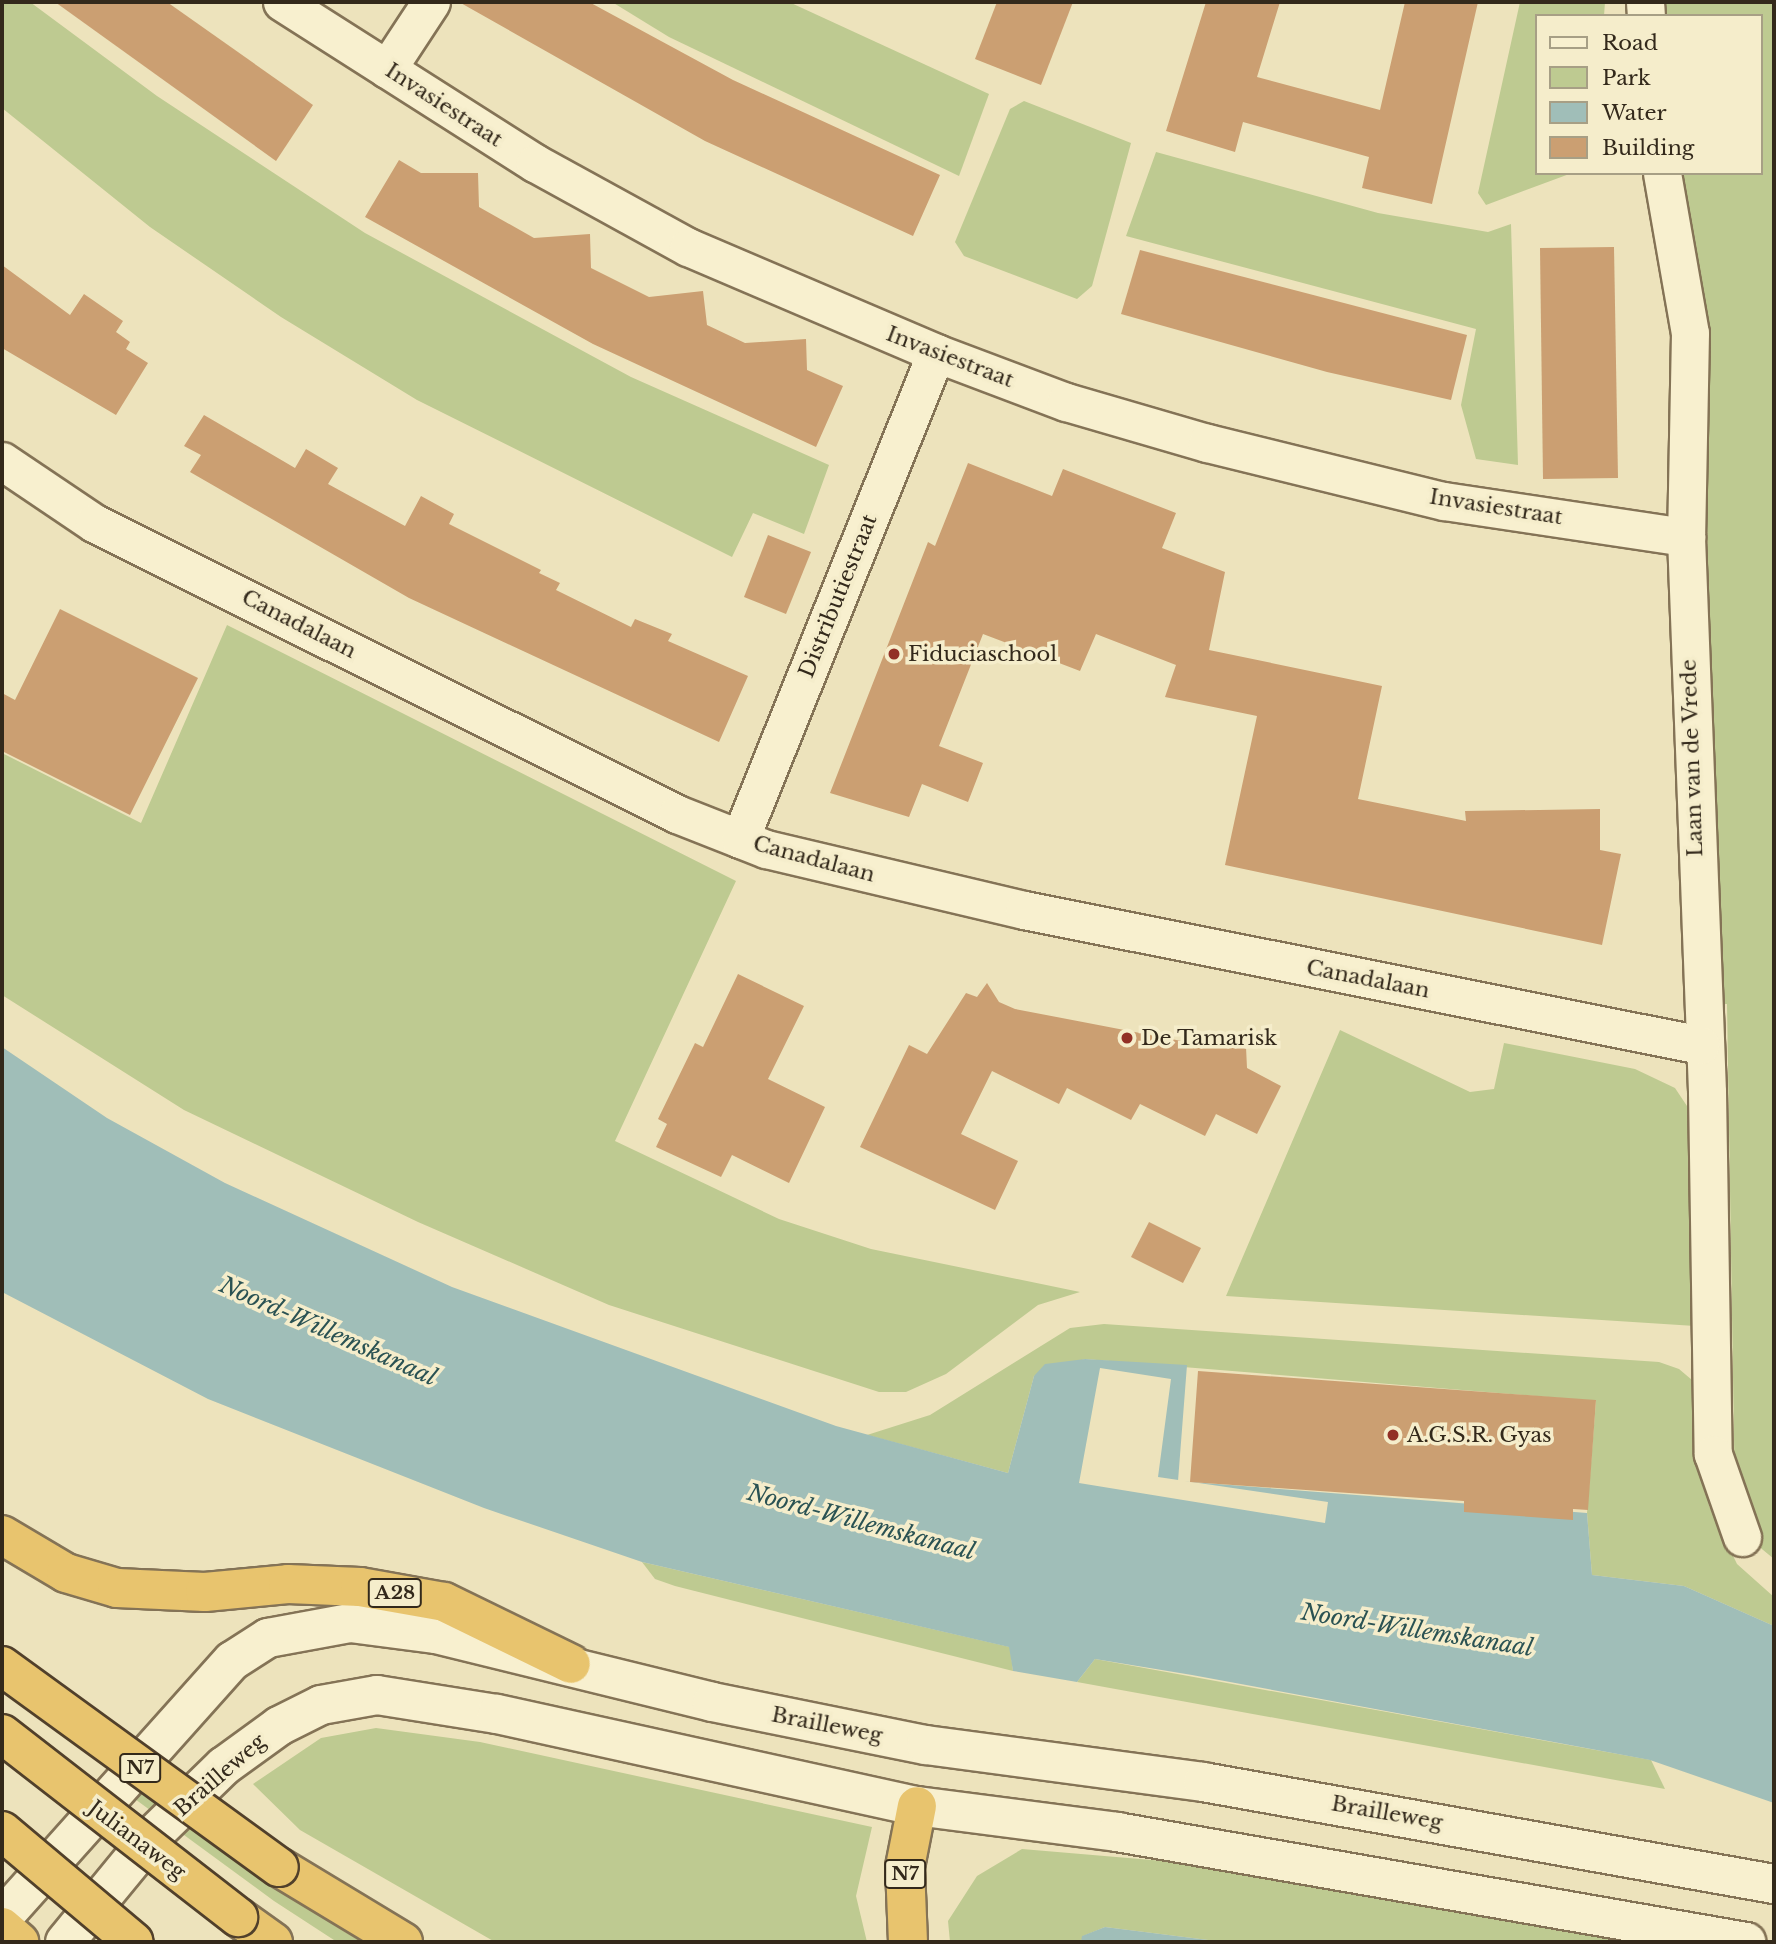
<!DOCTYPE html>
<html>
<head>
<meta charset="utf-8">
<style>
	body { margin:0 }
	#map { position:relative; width:1776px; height:1944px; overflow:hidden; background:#ede3bc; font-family:"Libre Baskerville",serif }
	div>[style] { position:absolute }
	.green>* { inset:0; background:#beca91 }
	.water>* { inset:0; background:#a0beb8 }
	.pier>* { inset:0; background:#ede3bc }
	.building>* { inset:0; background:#cb9f72 }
	.roads { filter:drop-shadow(2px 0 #847356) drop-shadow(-2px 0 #847356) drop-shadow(0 2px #847356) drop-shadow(0 -2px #847356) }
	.minor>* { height:37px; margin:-18.5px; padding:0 18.5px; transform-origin:18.5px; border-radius:18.5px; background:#f8f0cf }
	.secondary>* { height:38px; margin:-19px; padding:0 19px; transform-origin:19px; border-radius:19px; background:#f8f0cf }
	.trunk>* { height:38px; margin:-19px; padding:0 19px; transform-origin:19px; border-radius:19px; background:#e8c46e }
	.bridges { filter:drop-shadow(2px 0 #51402b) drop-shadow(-2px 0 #51402b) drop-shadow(0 2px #51402b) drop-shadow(0 -2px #51402b) }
	.trunk-bridge>* { height:38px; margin:-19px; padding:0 19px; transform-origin:19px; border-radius:19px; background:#e8c46e }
	.dots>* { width:19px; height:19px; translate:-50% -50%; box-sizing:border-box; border:4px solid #f5edcb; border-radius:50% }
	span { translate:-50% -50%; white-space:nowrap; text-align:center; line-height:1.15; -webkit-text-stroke:7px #f5edcb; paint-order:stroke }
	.shield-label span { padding:2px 5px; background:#f5edcb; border:2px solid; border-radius:5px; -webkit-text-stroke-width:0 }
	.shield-label { font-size:19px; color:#33291b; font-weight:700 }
	.street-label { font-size:21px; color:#33291b }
	.poi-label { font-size:21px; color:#33291b }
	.left { translate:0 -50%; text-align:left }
	.water-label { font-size:23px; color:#2a5253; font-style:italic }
	.frame { position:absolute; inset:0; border:4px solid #33291b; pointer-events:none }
	.legend { position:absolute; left:1535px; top:14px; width:228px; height:161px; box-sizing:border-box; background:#f5edcb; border:2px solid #a79f85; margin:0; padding:9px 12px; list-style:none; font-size:21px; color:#33291b }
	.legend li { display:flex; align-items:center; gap:14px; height:35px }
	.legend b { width:35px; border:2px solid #a79f85 }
</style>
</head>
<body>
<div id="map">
	<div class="green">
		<div style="clip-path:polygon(2px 2px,30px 2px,157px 96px,365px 233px,631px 377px,829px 465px,804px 534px,753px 513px,732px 557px,417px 400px,281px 317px,150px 227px,2px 108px)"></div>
		<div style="clip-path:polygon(612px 2px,789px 2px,989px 94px,959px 176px,669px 37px)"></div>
		<div style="clip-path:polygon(1520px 2px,1605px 2px,1604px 16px,1536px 16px,1536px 173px,1572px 173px,1486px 205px,1478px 193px)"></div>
		<div style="clip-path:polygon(1666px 2px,1774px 2px,1774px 1559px,1751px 1540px,1735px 1500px,1727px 1004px,1715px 1004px,1704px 340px,1679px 173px,1760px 173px,1760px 16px,1665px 16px)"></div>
		<div style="clip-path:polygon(1024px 101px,1131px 143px,1092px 286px,1077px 299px,964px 256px,955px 242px,1010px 109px)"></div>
		<div style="clip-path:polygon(1156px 152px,1378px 213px,1488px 232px,1511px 224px,1518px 465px,1476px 459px,1461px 405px,1476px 329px,1126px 236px)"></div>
		<div style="clip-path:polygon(227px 625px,736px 881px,615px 1141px,779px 1219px,871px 1249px,1080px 1292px,1038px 1305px,946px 1374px,906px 1392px,879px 1392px,609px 1305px,418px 1222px,184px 1110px,2px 995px,2px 753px,141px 823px)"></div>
		<div style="clip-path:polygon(1340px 1030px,1470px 1092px,1494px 1089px,1504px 1043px,1635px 1069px,1675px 1088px,1689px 1109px,1695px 1326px,1226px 1296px)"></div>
		<div style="clip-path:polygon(1104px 1324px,1659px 1362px,1679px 1369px,1692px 1380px,1709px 1506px,1737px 1564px,1774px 1597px,1774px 1626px,1684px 1586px,1592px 1575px,1587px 1513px,1596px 1401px,1085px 1359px,1034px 1376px,1008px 1473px,867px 1435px,930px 1415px,1070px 1328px)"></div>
		<div style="clip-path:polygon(642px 1562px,1010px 1647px,1013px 1671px,675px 1586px,655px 1579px)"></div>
		<div style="clip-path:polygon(1095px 1659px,1651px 1760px,1665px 1789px,1077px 1682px)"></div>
		<div style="clip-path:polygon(376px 1728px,480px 1742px,872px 1827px,856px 1896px,867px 1942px,495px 1942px,300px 1830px,253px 1784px,321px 1738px)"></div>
		<div style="clip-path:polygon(128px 1785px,345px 1932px,362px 1942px,337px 1942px,274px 1901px,124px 1791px)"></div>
		<div style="clip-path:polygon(1022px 1849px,1187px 1863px,1657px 1942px,1224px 1942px,1105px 1927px,1083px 1936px,1081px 1942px,950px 1942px,948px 1921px,977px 1876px)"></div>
	</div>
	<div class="water">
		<div style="clip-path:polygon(2px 1047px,107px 1118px,225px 1183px,452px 1287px,836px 1426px,1008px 1473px,1034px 1376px,1045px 1364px,1085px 1359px,1187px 1365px,1178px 1481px,1587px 1513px,1592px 1575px,1684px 1586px,1774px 1626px,1774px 1803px,1650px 1760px,1192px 1675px,1095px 1659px,1077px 1682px,1013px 1671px,1009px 1647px,642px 1562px,484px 1508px,208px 1399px,2px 1292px)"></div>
		<div style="clip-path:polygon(1105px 1927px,1224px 1942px,1081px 1942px,1082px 1936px)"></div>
	</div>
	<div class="pier">
		<div style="clip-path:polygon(1100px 1368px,1171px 1379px,1158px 1477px,1328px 1502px,1325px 1523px,1079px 1483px)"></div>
	</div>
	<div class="building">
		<div style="clip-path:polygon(55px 2px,167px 2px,313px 105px,276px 161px)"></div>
		<div style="clip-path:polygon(459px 2px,589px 2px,733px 80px,940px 175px,913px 236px,705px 141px)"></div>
		<div style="clip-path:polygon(997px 2px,1073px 2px,1041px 85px,975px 59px)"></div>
		<div style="clip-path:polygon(1206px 2px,1280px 2px,1257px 77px,1380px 110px,1405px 2px,1478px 2px,1432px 204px,1362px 188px,1369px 157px,1243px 122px,1235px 152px,1166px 131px)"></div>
		<div style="clip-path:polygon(399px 160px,421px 173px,478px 173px,479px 207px,534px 238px,590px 234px,591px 268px,649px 297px,703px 291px,707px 325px,745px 343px,806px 339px,807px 370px,843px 386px,816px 447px,593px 344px,365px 217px)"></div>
		<div style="clip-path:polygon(1614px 247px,1618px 478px,1543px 479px,1540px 248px)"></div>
		<div style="clip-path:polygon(1140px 250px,1467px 335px,1451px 400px,1327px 372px,1121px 314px)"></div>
		<div style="clip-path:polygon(2px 265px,70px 315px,84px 294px,123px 321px,116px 332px,130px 342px,126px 349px,148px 363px,116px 415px,2px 348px)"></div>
		<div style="clip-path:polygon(204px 415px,295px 468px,306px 449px,338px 468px,328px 484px,405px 526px,421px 496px,454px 514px,449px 524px,541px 570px,539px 573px,560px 583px,556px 590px,631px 627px,635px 619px,672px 634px,668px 641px,748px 676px,719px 742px,409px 598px,190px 472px,201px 455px,184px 446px)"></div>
		<div style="clip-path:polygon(968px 463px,1052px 496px,1063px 469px,1176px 513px,1162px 548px,1225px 572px,1209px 650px,1382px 686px,1358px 799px,1466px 821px,1465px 811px,1600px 809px,1600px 850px,1621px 854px,1602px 945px,1225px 865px,1257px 716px,1165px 697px,1176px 665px,1096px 634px,1080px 671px,983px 634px,939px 746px,983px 763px,968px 802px,922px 784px,909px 817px,830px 793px,928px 542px,935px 546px)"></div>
		<div style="clip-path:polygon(768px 535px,811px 552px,786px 614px,744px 597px)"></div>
		<div style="clip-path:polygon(60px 609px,198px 678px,130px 815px,2px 751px,2px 693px,15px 700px)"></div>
		<div style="clip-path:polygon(738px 974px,804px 1006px,768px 1079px,825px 1107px,789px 1183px,732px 1155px,721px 1177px,656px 1147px,667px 1124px,658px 1119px,695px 1043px,703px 1047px)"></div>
		<div style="clip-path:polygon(987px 983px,999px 1002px,1015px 1009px,1218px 1048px,1246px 1047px,1247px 1068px,1281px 1086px,1257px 1134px,1216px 1114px,1205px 1136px,1140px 1104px,1131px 1120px,1067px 1088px,1059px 1104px,992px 1071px,961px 1134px,1018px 1161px,995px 1210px,860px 1147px,909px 1045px,927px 1054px,966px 993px,977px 997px)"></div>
		<div style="clip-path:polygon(1149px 1222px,1201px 1248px,1183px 1283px,1131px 1257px)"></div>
		<div style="clip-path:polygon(1198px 1371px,1596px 1400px,1588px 1510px,1573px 1509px,1573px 1520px,1464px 1512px,1464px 1501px,1190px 1482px)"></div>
	</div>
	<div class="roads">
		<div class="minor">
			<div style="left:282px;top:2px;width:300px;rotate:32.5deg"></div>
			<div style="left:535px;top:163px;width:175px;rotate:28.8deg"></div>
			<div style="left:688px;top:247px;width:270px;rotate:23.1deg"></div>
			<div style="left:936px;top:353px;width:139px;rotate:20.7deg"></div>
			<div style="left:1066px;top:402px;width:147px;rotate:16.2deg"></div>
			<div style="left:1207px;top:443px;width:244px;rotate:13.8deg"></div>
			<div style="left:1444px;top:501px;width:245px;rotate:8.5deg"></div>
			<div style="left:1645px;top:2px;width:14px;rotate:86deg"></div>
			<div style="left:387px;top:69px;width:80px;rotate:-56.7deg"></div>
			<div style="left:1662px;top:173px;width:162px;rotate:80.1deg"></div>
			<div style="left:1690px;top:333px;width:204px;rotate:91.1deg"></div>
			<div style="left:1686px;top:537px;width:555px;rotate:87.83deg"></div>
			<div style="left:1707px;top:1092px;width:362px;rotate:89.1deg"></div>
			<div style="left:1713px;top:1454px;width:88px;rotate:70.7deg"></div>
			<div style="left:2px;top:461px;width:111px;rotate:34deg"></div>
			<div style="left:94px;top:523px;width:652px;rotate:26.53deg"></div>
			<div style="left:677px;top:814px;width:96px;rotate:21.5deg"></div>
			<div style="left:766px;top:849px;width:265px;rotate:13.3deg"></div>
			<div style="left:1024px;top:910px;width:690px;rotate:11.28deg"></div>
			<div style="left:740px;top:839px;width:524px;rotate:-68.04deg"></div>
		</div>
		<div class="secondary">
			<div style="left:2px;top:1918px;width:345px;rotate:-48.2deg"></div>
			<div style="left:232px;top:1661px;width:43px;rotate:-32.6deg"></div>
			<div style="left:268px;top:1638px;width:83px;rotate:-10.4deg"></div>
			<div style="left:350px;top:1623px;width:87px;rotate:7.3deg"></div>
			<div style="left:436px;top:1634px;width:284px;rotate:13.8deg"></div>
			<div style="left:712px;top:1702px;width:218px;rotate:11.4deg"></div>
			<div style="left:926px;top:1745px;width:279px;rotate:7.6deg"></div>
			<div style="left:1203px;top:1782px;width:580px;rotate:10.13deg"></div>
			<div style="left:65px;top:1942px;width:139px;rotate:-50.6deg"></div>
			<div style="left:153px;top:1835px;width:99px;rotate:-44.2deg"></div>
			<div style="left:224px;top:1766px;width:68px;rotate:-36deg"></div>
			<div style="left:279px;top:1726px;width:47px;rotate:-26.6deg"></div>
			<div style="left:321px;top:1705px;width:57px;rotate:-10.1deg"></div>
			<div style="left:377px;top:1695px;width:121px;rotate:9deg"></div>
			<div style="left:497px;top:1714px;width:430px;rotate:12.4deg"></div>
			<div style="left:917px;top:1806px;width:202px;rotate:7.4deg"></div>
			<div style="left:1117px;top:1832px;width:639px;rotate:9.92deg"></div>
		</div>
		<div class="trunk">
			<div style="left:2px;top:1535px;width:74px;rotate:30.7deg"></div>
			<div style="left:66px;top:1573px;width:53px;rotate:16.4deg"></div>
			<div style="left:117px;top:1588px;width:88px;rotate:2.6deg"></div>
			<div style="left:205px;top:1592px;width:83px;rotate:-5.5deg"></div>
			<div style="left:288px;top:1584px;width:72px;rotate:2.4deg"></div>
			<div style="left:360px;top:1587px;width:85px;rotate:10.1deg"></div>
			<div style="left:444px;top:1602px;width:141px;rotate:26deg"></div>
			<div style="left:279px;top:1867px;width:145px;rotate:31.2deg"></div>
			<div style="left:238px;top:1917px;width:43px;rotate:35.5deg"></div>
			<div style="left:2px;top:1927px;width:23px;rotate:41deg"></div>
			<div style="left:908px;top:1942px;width:75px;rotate:-92.3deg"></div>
			<div style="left:905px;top:1867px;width:62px;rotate:-78.9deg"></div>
		</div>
	</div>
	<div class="bridges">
		<div class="trunk-bridge">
			<div style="left:2px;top:1666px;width:342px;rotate:36deg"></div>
			<div style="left:2px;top:1734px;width:299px;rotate:37.8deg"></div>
			<div style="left:2px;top:1831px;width:172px;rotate:40.1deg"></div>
		</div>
	</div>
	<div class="dots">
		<div style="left:894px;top:654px;background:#923026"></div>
		<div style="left:1127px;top:1038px;background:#923026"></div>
		<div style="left:1393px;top:1435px;background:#923026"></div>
	</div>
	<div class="shield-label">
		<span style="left:395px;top:1593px">A28</span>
		<span style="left:140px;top:1768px">N7</span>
		<span style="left:905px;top:1874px">N7</span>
	</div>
	<div class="street-label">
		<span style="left:444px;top:105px;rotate:33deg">Invasiestraat</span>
		<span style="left:950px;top:357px;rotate:21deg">Invasiestraat</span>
		<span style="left:1496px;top:507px;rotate:9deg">Invasiestraat</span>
		<span style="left:838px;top:596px;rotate:-68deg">Distributiestraat</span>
		<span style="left:299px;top:624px;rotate:27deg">Canadalaan</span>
		<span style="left:1692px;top:758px;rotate:-92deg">Laan van de Vrede</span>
		<span style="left:814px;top:859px;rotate:15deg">Canadalaan</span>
		<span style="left:1368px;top:979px;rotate:11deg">Canadalaan</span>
		<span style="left:827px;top:1725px;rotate:11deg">Brailleweg</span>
		<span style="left:220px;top:1775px;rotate:-41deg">Brailleweg</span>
		<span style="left:1387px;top:1813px;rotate:10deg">Brailleweg</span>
		<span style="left:137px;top:1840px;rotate:37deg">Julianaweg</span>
	</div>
	<div class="poi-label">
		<span class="left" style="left:908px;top:654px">Fiduciaschool</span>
		<span class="left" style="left:1141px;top:1038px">De Tamarisk</span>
		<span class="left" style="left:1407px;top:1435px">A.G.S.R. Gyas</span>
	</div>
	<div class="water-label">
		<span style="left:328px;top:1331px;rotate:24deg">Noord-Willemskanaal</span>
		<span style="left:861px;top:1522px;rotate:15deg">Noord-Willemskanaal</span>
		<span style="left:1417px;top:1630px;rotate:9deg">Noord-Willemskanaal</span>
	</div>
	<div class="frame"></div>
	<ul class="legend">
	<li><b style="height:9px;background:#f8f0cf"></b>Road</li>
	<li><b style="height:19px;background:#beca91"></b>Park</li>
	<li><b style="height:19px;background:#a0beb8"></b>Water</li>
	<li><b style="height:19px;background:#cb9f72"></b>Building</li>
	</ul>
</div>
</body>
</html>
